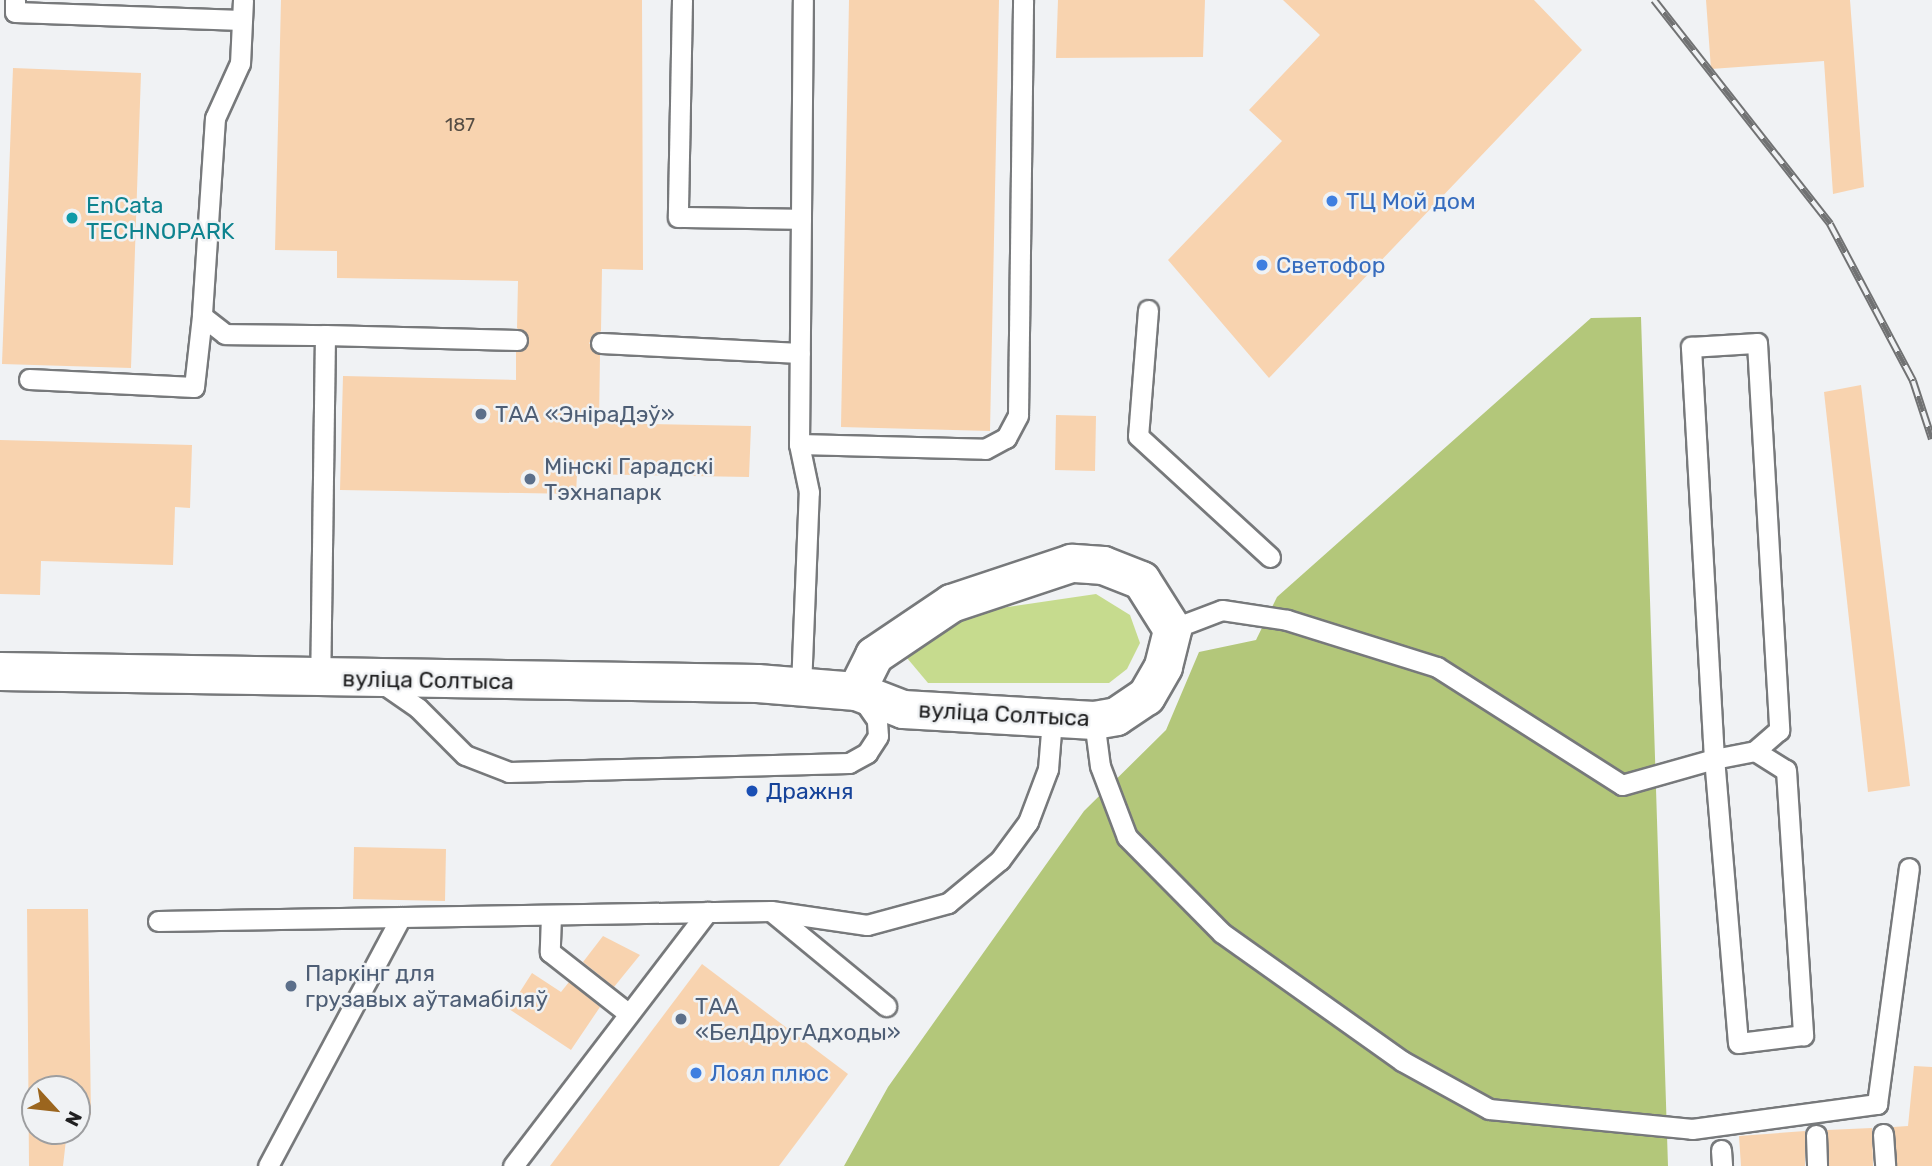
<!DOCTYPE html>
<html>
<head>
<meta charset="utf-8">
<style>
	body { margin:0 }
	#map { position:relative; width:1932px; height:1166px; overflow:hidden; background:#f0f2f4; font-family:Rubik,sans-serif }
	div>[style] { position:absolute }
	.green>* { inset:0; background:#c6db8e }
	.forest>* { inset:0; background:#b3c77a }
	.building>* { inset:0; background:#f8d3af }
	.roads { filter:drop-shadow(2px 0 #77797b) drop-shadow(-2px 0 #77797b) drop-shadow(0 2px #77797b) drop-shadow(0 -2px #77797b) }
	.service>* { height:19px; margin:-9.5px; padding:0 9.5px; transform-origin:9.5px; border-radius:9.5px; background:#fff }
	.minor>* { height:37px; margin:-18.5px; padding:0 18.5px; transform-origin:18.5px; border-radius:18.5px; background:#fff }
	.rail>* { height:8px; margin-top:-4px; transform-origin:0; background:repeating-linear-gradient(90deg,#f0f2f4 0 16px,#717273 0 32px); box-sizing:border-box; border-block:2px solid #717273 }
	.dots>* { width:19px; height:19px; translate:-50% -50%; box-sizing:border-box; border:4px solid #f0f2f4; border-radius:50% }
	span { translate:-50% -50%; white-space:nowrap; text-align:center; line-height:1.15; -webkit-text-stroke:5px #f0f2f4; paint-order:stroke }
	.number-label { font-size:19px; color:#564d44 }
	.number-label span { -webkit-text-stroke-width:0 }
	.shop-label { font-size:23px; color:#366cbe }
	.left { translate:0 -50%; text-align:left }
	.culture-label { font-size:23px; color:#0d838f }
	.service-label { font-size:23px; color:#4e5e75 }
	.street-label { font-size:23px; color:#202021 }
	.transit-label { font-size:23px; color:#164399 }
	.north { position:absolute; left:21px; top:1075px; width:70px; height:70px; box-sizing:border-box; background:#f0f2f4; border:2px solid #9d9ea0; border-radius:50%; rotate:117deg; font-size:19px; font-weight:700; line-height:28px; text-align:center; color:#202021 }
	.north::after { content:''; display:block; margin:auto; width:24px; height:32px; background:#9b651e; clip-path:polygon(50% 0,100% 100%,50% 72%,0 100%) }
</style>
</head>
<body>
<div id="map">
	<div class="green">
		<div style="clip-path:polygon(1096px 594px,1130px 615px,1140px 643px,1127px 669px,1109px 683px,928px 683px,907px 658px,916px 643px,967px 613px)"></div>
	</div>
	<div class="forest">
		<div style="clip-path:polygon(1641px 317px,1668px 1166px,844px 1166px,888px 1087px,1084px 811px,1166px 730px,1199px 652px,1256px 640px,1277px 597px,1591px 318px)"></div>
	</div>
	<div class="building">
		<div style="clip-path:polygon(281px 0,642px 0,643px 270px,602px 269px,601px 331px,589px 343px,600px 355px,599px 423px,751px 426px,749px 477px,577px 474px,576px 494px,340px 490px,343px 376px,516px 380px,516px 352px,529px 340px,517px 328px,518px 281px,337px 278px,337px 251px,275px 250px)"></div>
		<div style="clip-path:polygon(849px 0,999px 0,990px 431px,841px 427px)"></div>
		<div style="clip-path:polygon(1058px 0,1205px 0,1203px 57px,1056px 58px)"></div>
		<div style="clip-path:polygon(1283px 0,1534px 0,1582px 50px,1269px 378px,1168px 260px,1282px 141px,1249px 110px,1320px 35px)"></div>
		<div style="clip-path:polygon(1706px 0,1850px 0,1864px 187px,1833px 194px,1824px 61px,1711px 69px)"></div>
		<div style="clip-path:polygon(13px 68px,141px 73px,131px 368px,2px 364px)"></div>
		<div style="clip-path:polygon(1861px 385px,1910px 786px,1868px 792px,1824px 392px)"></div>
		<div style="clip-path:polygon(1056px 415px,1096px 416px,1095px 471px,1055px 470px)"></div>
		<div style="clip-path:polygon(0 440px,192px 445px,190px 508px,175px 507px,173px 565px,41px 561px,40px 595px,0 594px)"></div>
		<div style="clip-path:polygon(354px 847px,446px 849px,445px 901px,353px 899px)"></div>
		<div style="clip-path:polygon(27px 909px,88px 909px,91px 1115px,77px 1116px,77px 1089px,35px 1089px,35px 1131px,67px 1131px,63px 1166px,29px 1166px)"></div>
		<div style="clip-path:polygon(603px 936px,640px 955px,614px 987px,583px 962px)"></div>
		<div style="clip-path:polygon(702px 964px,848px 1074px,779px 1166px,550px 1166px)"></div>
		<div style="clip-path:polygon(532px 973px,561px 992px,569px 982px,600px 1007px,571px 1050px,509px 1009px)"></div>
		<div style="clip-path:polygon(1914px 1066px,1932px 1067px,1932px 1166px,1897px 1166px,1893px 1127px,1908px 1126px)"></div>
		<div style="clip-path:polygon(1872px 1128px,1873px 1166px,1829px 1166px,1827px 1130px)"></div>
		<div style="clip-path:polygon(1805px 1131px,1805px 1166px,1741px 1166px,1739px 1136px)"></div>
	</div>
	<div class="roads">
		<div class="service">
			<div style="left:15px;top:0;width:12px;rotate:90deg"></div>
			<div style="left:15px;top:12px;width:227px;rotate:2deg"></div>
			<div style="left:243px;top:0;width:63px;rotate:92.7deg"></div>
			<div style="left:240px;top:63px;width:60px;rotate:114.4deg"></div>
			<div style="left:215px;top:118px;width:198px;rotate:93.8deg"></div>
			<div style="left:202px;top:316px;width:29px;rotate:38deg"></div>
			<div style="left:225px;top:334px;width:100px;rotate:0.6deg"></div>
			<div style="left:325px;top:335px;width:343px;rotate:90.8deg"></div>
			<div style="left:682px;top:0;width:217px;rotate:91.1deg"></div>
			<div style="left:678px;top:217px;width:123px;rotate:0.9deg"></div>
			<div style="left:1148px;top:310px;width:126px;rotate:94.5deg"></div>
			<div style="left:1138px;top:436px;width:179px;rotate:42.5deg"></div>
			<div style="left:325px;top:335px;width:192px;rotate:1.5deg"></div>
			<div style="left:601px;top:343px;width:199px;rotate:2.9deg"></div>
			<div style="left:29px;top:379px;width:165px;rotate:2.8deg"></div>
			<div style="left:194px;top:387px;width:71px;rotate:-83.6deg"></div>
			<div style="left:799px;top:444px;width:186px;rotate:1.5deg"></div>
			<div style="left:985px;top:449px;width:24px;rotate:-28deg"></div>
			<div style="left:1006px;top:438px;width:26px;rotate:-62deg"></div>
			<div style="left:1018px;top:415px;width:415px;rotate:-89.3deg"></div>
			<div style="left:1172px;top:629px;width:53px;rotate:-20.8deg"></div>
			<div style="left:1222px;top:610px;width:66px;rotate:8.7deg"></div>
			<div style="left:1287px;top:620px;width:157px;rotate:17.4deg"></div>
			<div style="left:1437px;top:667px;width:219px;rotate:32.5deg"></div>
			<div style="left:1622px;top:785px;width:96px;rotate:-15.8deg"></div>
			<div style="left:1714px;top:759px;width:413px;rotate:-93.2deg"></div>
			<div style="left:1691px;top:347px;width:66px;rotate:-3.5deg"></div>
			<div style="left:1757px;top:343px;width:388px;rotate:86.7deg"></div>
			<div style="left:1779px;top:730px;width:32px;rotate:139deg"></div>
			<div style="left:379px;top:681px;width:47px;rotate:34.7deg"></div>
			<div style="left:418px;top:708px;width:66px;rotate:45deg"></div>
			<div style="left:465px;top:755px;width:47px;rotate:21.1deg"></div>
			<div style="left:509px;top:772px;width:340px;rotate:-1.5deg"></div>
			<div style="left:849px;top:763px;width:21px;rotate:-29deg"></div>
			<div style="left:867px;top:753px;width:20px;rotate:-57deg"></div>
			<div style="left:878px;top:736px;width:16px;rotate:-94deg"></div>
			<div style="left:877px;top:720px;width:28px;rotate:-125deg"></div>
			<div style="left:801px;top:687px;width:195px;rotate:-87.7deg"></div>
			<div style="left:809px;top:492px;width:49px;rotate:-101.8deg"></div>
			<div style="left:799px;top:444px;width:444px;rotate:-89.5deg"></div>
			<div style="left:1094px;top:720px;width:46px;rotate:82.6deg"></div>
			<div style="left:1100px;top:766px;width:76px;rotate:69.2deg"></div>
			<div style="left:1127px;top:837px;width:135px;rotate:45.3deg"></div>
			<div style="left:1222px;top:933px;width:221px;rotate:35.4deg"></div>
			<div style="left:1402px;top:1061px;width:99px;rotate:28.9deg"></div>
			<div style="left:1489px;top:1109px;width:204px;rotate:5.6deg"></div>
			<div style="left:1692px;top:1129px;width:187px;rotate:-7.7deg"></div>
			<div style="left:1877px;top:1104px;width:238px;rotate:-82.3deg"></div>
			<div style="left:1755px;top:751px;width:36px;rotate:32deg"></div>
			<div style="left:1786px;top:770px;width:266px;rotate:86.3deg"></div>
			<div style="left:1803px;top:1035px;width:65px;rotate:173deg"></div>
			<div style="left:1738px;top:1043px;width:285px;rotate:-94.8deg"></div>
			<div style="left:1714px;top:759px;width:42px;rotate:-11deg"></div>
			<div style="left:772px;top:912px;width:148px;rotate:39.5deg"></div>
			<div style="left:551px;top:915px;width:37px;rotate:92deg"></div>
			<div style="left:550px;top:952px;width:100px;rotate:38.1deg"></div>
			<div style="left:158px;top:921px;width:613px;rotate:-0.93deg"></div>
			<div style="left:771px;top:911px;width:97px;rotate:8.3deg"></div>
			<div style="left:867px;top:925px;width:84px;rotate:-15.2deg"></div>
			<div style="left:948px;top:903px;width:67px;rotate:-39.6deg"></div>
			<div style="left:1000px;top:860px;width:47px;rotate:-53.6deg"></div>
			<div style="left:1028px;top:822px;width:57px;rotate:-69.3deg"></div>
			<div style="left:1048px;top:769px;width:50px;rotate:-85.4deg"></div>
			<div style="left:1883px;top:1134px;width:32px;rotate:86deg"></div>
			<div style="left:1816px;top:1135px;width:31px;rotate:88deg"></div>
			<div style="left:1721px;top:1150px;width:16px;rotate:86deg"></div>
			<div style="left:268px;top:1166px;width:282px;rotate:-61.9deg"></div>
			<div style="left:513px;top:1166px;width:320px;rotate:-52.6deg"></div>
		</div>
		<div class="minor">
			<div style="left:0;top:671px;width:757px;rotate:0.91deg"></div>
			<div style="left:757px;top:683px;width:99px;rotate:4.6deg"></div>
			<div style="left:856px;top:691px;width:50px;rotate:21deg"></div>
			<div style="left:903px;top:709px;width:191px;rotate:3.3deg"></div>
			<div style="left:1094px;top:720px;width:22px;rotate:-10deg"></div>
			<div style="left:1116px;top:716px;width:36px;rotate:-34deg"></div>
			<div style="left:1146px;top:696px;width:34px;rotate:-60deg"></div>
			<div style="left:1163px;top:666px;width:38px;rotate:-76deg"></div>
			<div style="left:1172px;top:629px;width:58px;rotate:-122.3deg"></div>
			<div style="left:1141px;top:580px;width:41px;rotate:-158.5deg"></div>
			<div style="left:1103px;top:565px;width:32px;rotate:-176deg"></div>
			<div style="left:1071px;top:563px;width:126px;rotate:161.6deg"></div>
			<div style="left:951px;top:603px;width:93px;rotate:146deg"></div>
			<div style="left:874px;top:655px;width:40px;rotate:116.6deg"></div>
		</div>
	</div>
	<div class="rail">
		<div style="left:1654px;top:0;width:285px;rotate:51.8deg"></div>
		<div style="left:1830px;top:224px;width:178px;rotate:62.1deg"></div>
		<div style="left:1913px;top:381px;width:61px;rotate:71.9deg"></div>
	</div>
	<div class="dots">
		<div style="left:1332px;top:201px;background:#3f7fe0"></div>
		<div style="left:72px;top:218px;background:#0f9aa8"></div>
		<div style="left:1262px;top:265px;background:#3f7fe0"></div>
		<div style="left:481px;top:414px;background:#5c6f8a"></div>
		<div style="left:530px;top:479px;background:#5c6f8a"></div>
		<div style="left:752px;top:791px;background:#1a4fb4"></div>
		<div style="left:291px;top:986px;background:#5c6f8a"></div>
		<div style="left:681px;top:1019px;background:#5c6f8a"></div>
		<div style="left:696px;top:1073px;background:#3f7fe0"></div>
	</div>
	<div class="number-label">
		<span style="left:460px;top:125px">187</span>
	</div>
	<div class="shop-label">
		<span class="left" style="left:1346px;top:201px">ТЦ Мой дом</span>
		<span class="left" style="left:1276px;top:265px">Светофор</span>
		<span class="left" style="left:710px;top:1073px">Лоял плюс</span>
	</div>
	<div class="culture-label">
		<span class="left" style="left:86px;top:218px">EnCata<br>TECHNOPARK</span>
	</div>
	<div class="service-label">
		<span class="left" style="left:495px;top:414px">ТАА «ЭніраДэў»</span>
		<span class="left" style="left:544px;top:479px">Мінскі Гарадскі<br>Тэхнапарк</span>
		<span class="left" style="left:305px;top:986px">Паркінг для<br>грузавых аўтамабіляў</span>
		<span class="left" style="left:695px;top:1019px">ТАА<br>«БелДругАдходы»</span>
	</div>
	<div class="street-label">
		<span style="left:428px;top:680px;rotate:1deg">вуліца Солтыса</span>
		<span style="left:1004px;top:714px;rotate:3deg">вуліца Солтыса</span>
	</div>
	<div class="transit-label">
		<span class="left" style="left:766px;top:791px">Дражня</span>
	</div>
	<div class="north">N</div>
</div>
</body>
</html>
